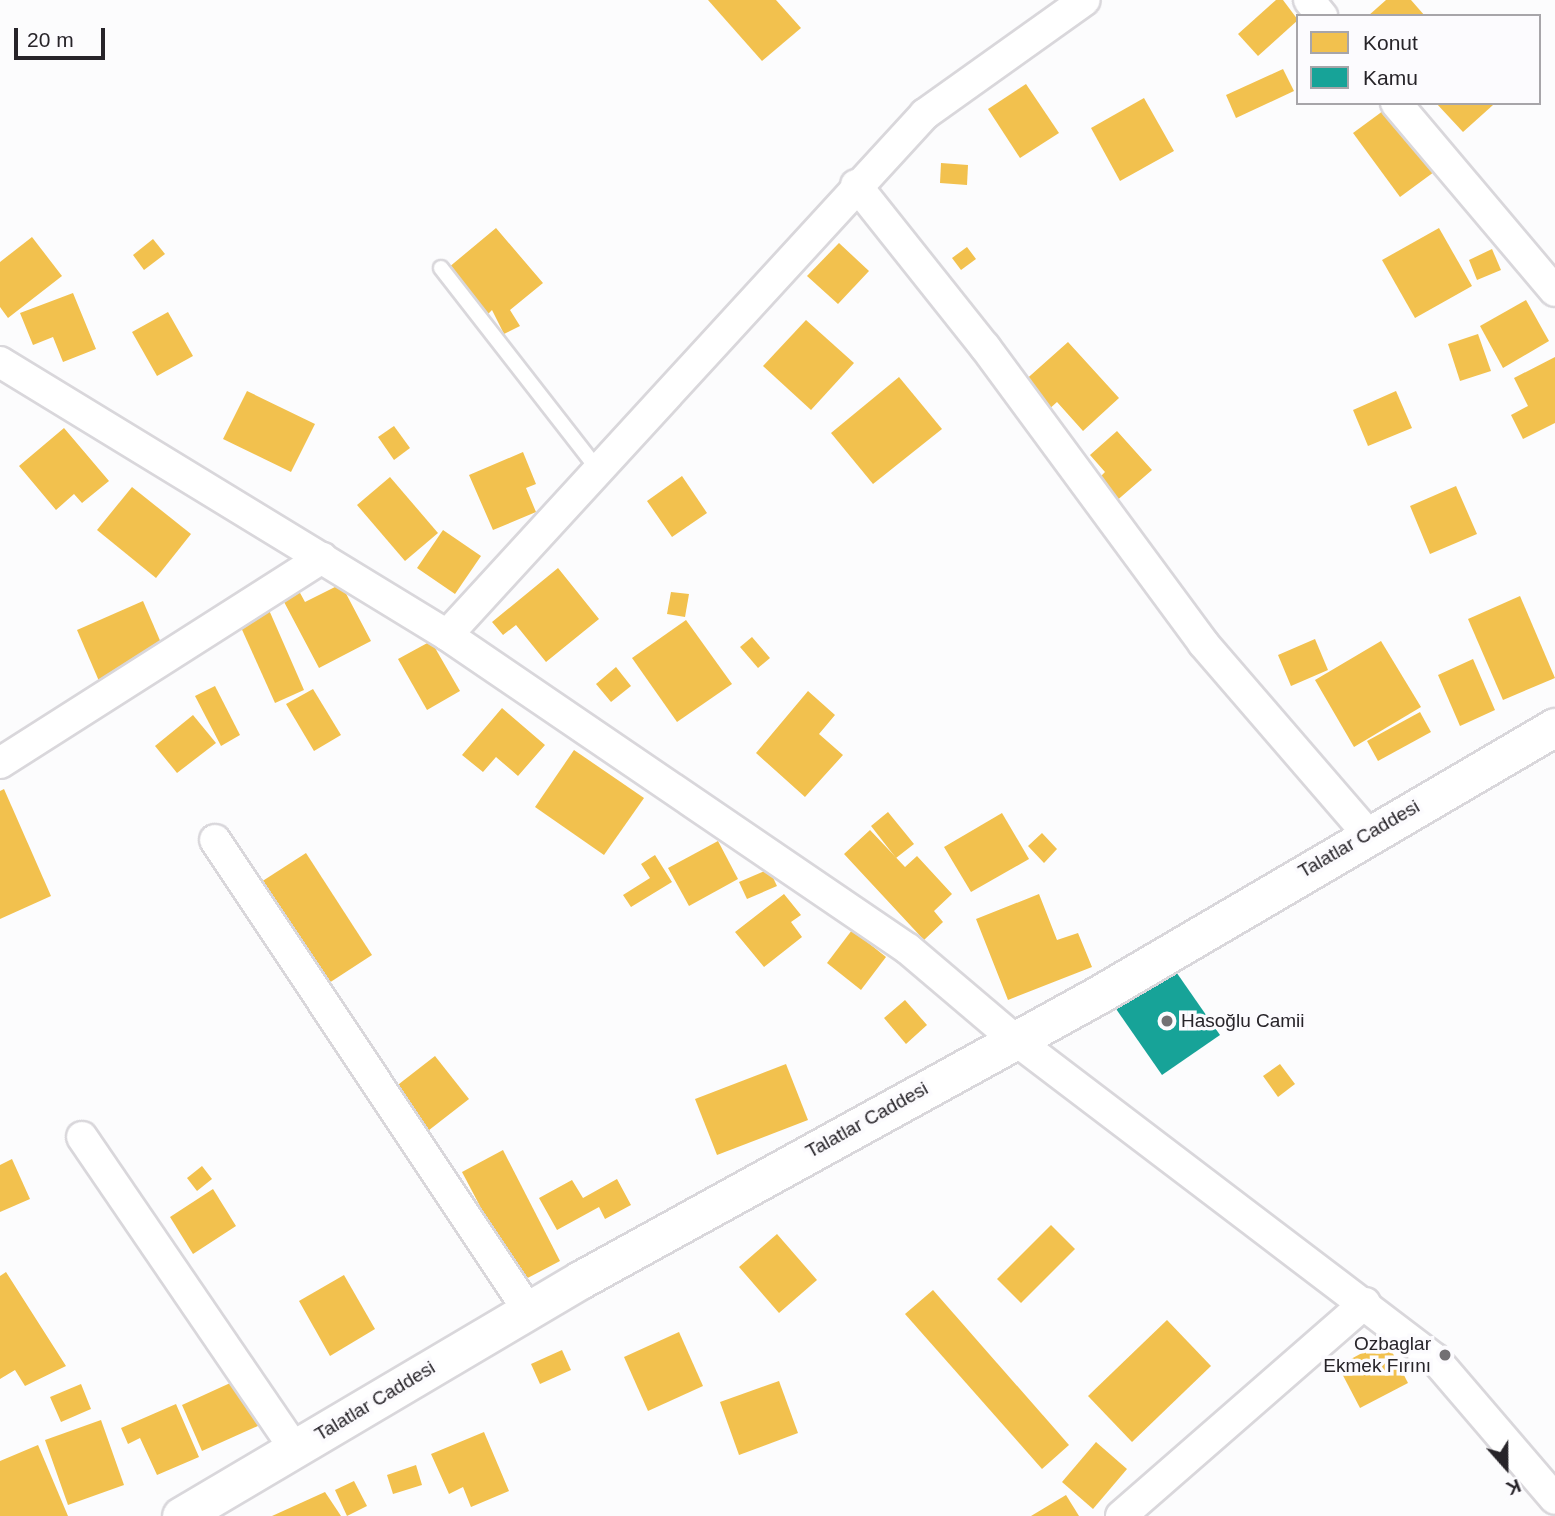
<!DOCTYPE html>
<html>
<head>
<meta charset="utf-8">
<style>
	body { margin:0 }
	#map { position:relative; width:1555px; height:1516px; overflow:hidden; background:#fcfcfd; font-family:Arial,sans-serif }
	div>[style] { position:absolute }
	.homes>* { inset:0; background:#f2c14e }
	.public>* { inset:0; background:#17a398 }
	.roads { filter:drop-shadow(2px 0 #d9d7db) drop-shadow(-2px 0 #d9d7db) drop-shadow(0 2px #d9d7db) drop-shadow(0 -2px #d9d7db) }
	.service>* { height:14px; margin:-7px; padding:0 7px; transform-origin:7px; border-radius:7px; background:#fff }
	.minor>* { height:30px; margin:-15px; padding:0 15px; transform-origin:15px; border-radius:15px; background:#fff }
	.tertiary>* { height:37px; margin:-18.5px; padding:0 18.5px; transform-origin:18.5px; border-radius:18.5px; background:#fff }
	.dots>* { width:19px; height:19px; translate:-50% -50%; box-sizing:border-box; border:4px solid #fcfbfe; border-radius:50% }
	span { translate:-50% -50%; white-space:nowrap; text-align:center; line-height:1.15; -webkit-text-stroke:7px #fcfbfe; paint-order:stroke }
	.street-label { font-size:19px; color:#272429 }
	.poi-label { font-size:19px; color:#272429 }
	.left { translate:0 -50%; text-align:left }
	.right { translate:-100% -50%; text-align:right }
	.legend { position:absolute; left:1296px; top:14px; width:245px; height:91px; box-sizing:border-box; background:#fcfbfe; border:2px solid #a7a5a9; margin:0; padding:9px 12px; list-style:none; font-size:21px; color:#272429 }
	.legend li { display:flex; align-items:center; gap:14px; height:35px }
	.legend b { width:35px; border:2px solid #a7a5a9 }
	.north { position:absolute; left:1471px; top:1432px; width:70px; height:70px; -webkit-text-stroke:5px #fcfbfe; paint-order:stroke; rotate:159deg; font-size:19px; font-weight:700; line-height:28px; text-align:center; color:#272429 }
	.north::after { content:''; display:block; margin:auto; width:24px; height:32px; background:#272429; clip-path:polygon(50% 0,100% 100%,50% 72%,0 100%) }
	.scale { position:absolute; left:14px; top:28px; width:91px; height:32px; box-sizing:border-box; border:4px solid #272429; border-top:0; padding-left:9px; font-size:21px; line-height:24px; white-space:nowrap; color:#272429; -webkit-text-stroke:5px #fcfbfe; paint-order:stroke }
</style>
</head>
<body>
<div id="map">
	<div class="homes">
		<div style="clip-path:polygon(708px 0,776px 0,801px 28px,762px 61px)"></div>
		<div style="clip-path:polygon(1276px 0,1283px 0,1298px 20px,1258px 56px,1238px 34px)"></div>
		<div style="clip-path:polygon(1386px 0,1411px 0,1425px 16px,1368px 16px)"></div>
		<div style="clip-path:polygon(1283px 69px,1294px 91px,1236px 118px,1226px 95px)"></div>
		<div style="clip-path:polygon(1026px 84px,1059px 133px,1020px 158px,988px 109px)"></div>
		<div style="clip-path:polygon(1144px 98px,1174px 151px,1120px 181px,1091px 128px)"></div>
		<div style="clip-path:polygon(1436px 103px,1491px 103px,1493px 105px,1463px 132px)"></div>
		<div style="clip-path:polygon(1387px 108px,1434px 172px,1400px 197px,1353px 133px)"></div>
		<div style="clip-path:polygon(941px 163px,968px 165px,967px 185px,940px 183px)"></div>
		<div style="clip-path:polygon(496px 228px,543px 283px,510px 310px,520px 326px,504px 334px,492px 310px,487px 315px,448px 268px)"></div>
		<div style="clip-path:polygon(1439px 228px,1472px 286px,1415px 318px,1382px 260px)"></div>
		<div style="clip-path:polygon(32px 237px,62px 276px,8px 318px,0 307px,0 262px)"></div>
		<div style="clip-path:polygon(153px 239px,165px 254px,144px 270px,133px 255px)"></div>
		<div style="clip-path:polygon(839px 243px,869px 271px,838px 304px,807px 276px)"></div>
		<div style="clip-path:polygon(967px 247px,976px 259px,961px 270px,952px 258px)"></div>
		<div style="clip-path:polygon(1492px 249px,1501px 270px,1477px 280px,1469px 260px)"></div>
		<div style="clip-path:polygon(73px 293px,96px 349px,63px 362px,53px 337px,33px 345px,20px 313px)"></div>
		<div style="clip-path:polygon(1526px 300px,1549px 341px,1503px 368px,1480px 326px)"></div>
		<div style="clip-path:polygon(168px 312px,193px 356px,157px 376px,132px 332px)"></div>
		<div style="clip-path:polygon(806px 320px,854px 363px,811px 410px,763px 366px)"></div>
		<div style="clip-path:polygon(1478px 334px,1491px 371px,1460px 381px,1448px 344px)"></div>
		<div style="clip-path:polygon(1068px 342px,1119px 398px,1083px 431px,1057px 402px,1047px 411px,1022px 383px)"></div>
		<div style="clip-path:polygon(1555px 357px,1555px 423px,1523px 439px,1511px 415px,1528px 406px,1514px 378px)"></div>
		<div style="clip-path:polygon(899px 377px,942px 429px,873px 484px,831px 433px)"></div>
		<div style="clip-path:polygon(247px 391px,315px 424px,291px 472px,223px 439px)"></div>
		<div style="clip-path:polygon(1396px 391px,1412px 428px,1368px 446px,1353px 410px)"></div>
		<div style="clip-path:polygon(394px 426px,410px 448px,394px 460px,378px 437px)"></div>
		<div style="clip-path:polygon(64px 428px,109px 481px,82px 503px,74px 494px,56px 510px,19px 466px)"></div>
		<div style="clip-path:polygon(1117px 431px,1152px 470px,1114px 503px,1095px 482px,1105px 472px,1090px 455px)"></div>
		<div style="clip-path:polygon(523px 452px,536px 484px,526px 488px,536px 512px,493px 530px,469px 475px)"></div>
		<div style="clip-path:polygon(682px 476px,707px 513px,672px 537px,647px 501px)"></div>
		<div style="clip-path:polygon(390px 477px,438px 533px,405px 561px,357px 505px)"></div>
		<div style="clip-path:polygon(1456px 486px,1477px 534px,1430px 554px,1410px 506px)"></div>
		<div style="clip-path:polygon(132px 487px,191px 534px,156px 578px,97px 530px)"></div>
		<div style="clip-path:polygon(443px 530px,481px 556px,455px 594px,417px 568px)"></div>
		<div style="clip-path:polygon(558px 568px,599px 619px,546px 662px,516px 625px,503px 635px,492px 622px)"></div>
		<div style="clip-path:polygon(341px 584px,371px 641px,319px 668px,283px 600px,299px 591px,305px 602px)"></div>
		<div style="clip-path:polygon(671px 592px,689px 594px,685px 617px,667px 614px)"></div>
		<div style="clip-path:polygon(1520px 596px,1555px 678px,1503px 700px,1468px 619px)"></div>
		<div style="clip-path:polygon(143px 601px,165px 652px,99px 681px,77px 630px)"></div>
		<div style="clip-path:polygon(269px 610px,304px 690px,275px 703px,239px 623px)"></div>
		<div style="clip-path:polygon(686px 620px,732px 684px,677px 722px,632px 658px)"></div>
		<div style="clip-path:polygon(752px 637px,770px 658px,758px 668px,740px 647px)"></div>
		<div style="clip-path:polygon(1315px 639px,1328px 670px,1291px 686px,1278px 655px)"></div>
		<div style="clip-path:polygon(431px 641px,460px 691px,427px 710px,398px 659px)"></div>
		<div style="clip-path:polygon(1381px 641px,1421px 707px,1354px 747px,1315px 680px)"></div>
		<div style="clip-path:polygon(1473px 659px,1495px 710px,1460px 726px,1438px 675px)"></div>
		<div style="clip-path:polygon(616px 667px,631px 686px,611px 702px,596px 684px)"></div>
		<div style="clip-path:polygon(215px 686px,240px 735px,221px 746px,195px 696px)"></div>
		<div style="clip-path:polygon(313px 689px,341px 735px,314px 751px,286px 704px)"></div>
		<div style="clip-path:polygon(808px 691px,835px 715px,819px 734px,843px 755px,805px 797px,756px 753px)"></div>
		<div style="clip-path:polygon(502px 708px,545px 745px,518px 776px,496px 757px,483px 772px,462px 755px)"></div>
		<div style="clip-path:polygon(1420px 712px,1431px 732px,1378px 761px,1367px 741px)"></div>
		<div style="clip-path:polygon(193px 715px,216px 743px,177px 773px,155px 746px)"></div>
		<div style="clip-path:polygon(574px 750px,644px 798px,604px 855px,535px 807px)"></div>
		<div style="clip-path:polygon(4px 789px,51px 896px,0 919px,0 791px)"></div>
		<div style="clip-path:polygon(888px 812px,914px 844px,896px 858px,871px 826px)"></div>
		<div style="clip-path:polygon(1002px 813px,1029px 859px,971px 892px,944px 847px)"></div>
		<div style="clip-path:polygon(870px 830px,905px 867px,917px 856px,952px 894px,934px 911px,943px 922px,924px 940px,844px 854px)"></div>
		<div style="clip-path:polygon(1042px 833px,1057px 849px,1044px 863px,1028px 846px)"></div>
		<div style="clip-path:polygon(718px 841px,738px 879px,689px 906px,668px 868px)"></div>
		<div style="clip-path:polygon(306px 853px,372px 955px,329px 983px,261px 882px)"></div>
		<div style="clip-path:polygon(655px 855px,672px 882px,631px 907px,623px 895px,650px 878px,641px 864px)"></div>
		<div style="clip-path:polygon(769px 869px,777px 886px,747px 899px,739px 882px)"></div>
		<div style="clip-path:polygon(784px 894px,801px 915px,791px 922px,802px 937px,764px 967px,735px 932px)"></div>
		<div style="clip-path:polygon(1039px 894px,1057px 940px,1078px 933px,1092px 967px,1008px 1000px,976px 919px)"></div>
		<div style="clip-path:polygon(852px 930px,886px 957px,861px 990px,827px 963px)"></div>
		<div style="clip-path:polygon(905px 1000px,927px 1025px,906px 1044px,884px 1018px)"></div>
		<div style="clip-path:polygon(435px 1056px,469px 1099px,424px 1134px,390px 1091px)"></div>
		<div style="clip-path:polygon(786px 1064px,808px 1120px,717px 1155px,695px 1099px)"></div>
		<div style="clip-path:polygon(1280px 1064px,1295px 1084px,1278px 1097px,1263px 1076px)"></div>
		<div style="clip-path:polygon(503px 1150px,560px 1261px,520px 1282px,462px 1172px)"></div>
		<div style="clip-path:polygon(12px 1159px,30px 1199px,0 1212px,0 1165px)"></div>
		<div style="clip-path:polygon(202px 1166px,212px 1179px,197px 1191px,187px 1178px)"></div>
		<div style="clip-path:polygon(617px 1179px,631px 1205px,605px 1219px,599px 1207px,557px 1230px,539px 1198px,572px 1180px,583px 1198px)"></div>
		<div style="clip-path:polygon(213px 1189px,236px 1226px,193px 1254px,170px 1217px)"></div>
		<div style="clip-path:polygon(1051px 1225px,1075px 1249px,1021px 1303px,997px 1279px)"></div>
		<div style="clip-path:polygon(777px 1234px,817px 1280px,779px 1313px,739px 1267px)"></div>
		<div style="clip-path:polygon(6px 1272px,66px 1366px,25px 1386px,15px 1370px,0 1379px,0 1276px)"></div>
		<div style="clip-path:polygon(344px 1275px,375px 1329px,330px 1356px,299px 1301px)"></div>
		<div style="clip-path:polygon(933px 1290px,1069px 1445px,1042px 1469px,905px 1314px)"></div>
		<div style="clip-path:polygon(1167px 1320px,1211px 1366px,1132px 1442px,1088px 1396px)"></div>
		<div style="clip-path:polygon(679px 1332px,703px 1386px,648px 1411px,624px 1357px)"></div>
		<div style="clip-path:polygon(1386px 1340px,1408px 1383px,1360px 1408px,1338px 1366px)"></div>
		<div style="clip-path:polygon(562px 1350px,571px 1370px,540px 1384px,531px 1364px)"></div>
		<div style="clip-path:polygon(239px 1379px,260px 1425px,202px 1451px,182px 1405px)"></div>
		<div style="clip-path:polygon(779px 1381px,798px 1433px,739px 1455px,720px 1402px)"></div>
		<div style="clip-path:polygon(81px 1384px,91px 1409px,61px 1422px,50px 1397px)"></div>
		<div style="clip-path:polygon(176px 1404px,199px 1457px,157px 1475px,140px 1438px,128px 1444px,121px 1428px)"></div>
		<div style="clip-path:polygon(101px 1420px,124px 1485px,68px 1505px,45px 1440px)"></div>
		<div style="clip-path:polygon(484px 1432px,509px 1491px,471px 1507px,463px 1487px,449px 1494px,431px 1454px)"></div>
		<div style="clip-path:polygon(1096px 1442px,1127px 1469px,1093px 1509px,1062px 1482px)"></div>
		<div style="clip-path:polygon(38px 1445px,68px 1516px,0 1516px,0 1461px)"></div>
		<div style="clip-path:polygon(416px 1465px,422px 1485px,393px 1494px,387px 1475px)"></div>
		<div style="clip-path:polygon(354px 1481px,367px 1506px,347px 1516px,335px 1490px)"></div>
		<div style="clip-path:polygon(325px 1492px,341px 1516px,272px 1516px)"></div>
		<div style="clip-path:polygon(1066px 1495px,1079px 1516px,1031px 1516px)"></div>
	</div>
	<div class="public">
		<div style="clip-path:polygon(1172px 966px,1220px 1035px,1162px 1075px,1114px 1006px)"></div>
	</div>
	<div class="roads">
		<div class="service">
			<div style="left:441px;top:268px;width:256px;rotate:52.1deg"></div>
		</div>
		<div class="minor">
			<div style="left:1309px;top:0;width:21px;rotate:51deg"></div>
			<div style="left:1396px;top:103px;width:246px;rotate:49.8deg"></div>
			<div style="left:856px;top:185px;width:207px;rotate:51.5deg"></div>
			<div style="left:985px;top:347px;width:368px;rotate:53.6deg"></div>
			<div style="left:1203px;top:643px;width:251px;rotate:49.2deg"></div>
			<div style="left:0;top:362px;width:524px;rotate:31.41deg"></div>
			<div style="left:447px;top:635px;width:558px;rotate:34.26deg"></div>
			<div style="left:908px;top:949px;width:138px;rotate:40.3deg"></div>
			<div style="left:1013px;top:1038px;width:530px;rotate:37.26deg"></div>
			<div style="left:1435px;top:1359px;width:184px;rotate:49.4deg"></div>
			<div style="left:447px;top:635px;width:707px;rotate:-47.46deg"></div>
			<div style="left:925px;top:114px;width:196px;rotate:-35.5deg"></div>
			<div style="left:0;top:763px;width:382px;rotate:-32.5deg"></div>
			<div style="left:215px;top:840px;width:565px;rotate:56.34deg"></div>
			<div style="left:82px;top:1137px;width:378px;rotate:55.7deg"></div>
			<div style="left:1121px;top:1516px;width:324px;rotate:-41.1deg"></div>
		</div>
		<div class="tertiary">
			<div style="left:181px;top:1516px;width:464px;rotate:-30.6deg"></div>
			<div style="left:580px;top:1280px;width:591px;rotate:-28.82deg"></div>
			<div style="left:1098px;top:995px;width:530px;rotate:-30.39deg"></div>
		</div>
	</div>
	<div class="dots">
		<div style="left:1167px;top:1021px;background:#727073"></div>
		<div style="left:1445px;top:1355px;background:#727073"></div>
	</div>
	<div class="street-label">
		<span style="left:1359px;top:839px;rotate:-30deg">Talatlar Caddesi</span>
		<span style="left:867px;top:1120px;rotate:-29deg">Talatlar Caddesi</span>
		<span style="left:375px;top:1401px;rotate:-31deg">Talatlar Caddesi</span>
	</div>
	<div class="poi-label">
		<span class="left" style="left:1181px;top:1021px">Hasoğlu Camii</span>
		<span class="right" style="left:1431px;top:1355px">Ozbaglar<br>Ekmek Fırını</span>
	</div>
	<ul class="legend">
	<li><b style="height:19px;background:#f2c14e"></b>Konut</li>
	<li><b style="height:19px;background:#17a398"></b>Kamu</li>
	</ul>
	<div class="north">K</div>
	<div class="scale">20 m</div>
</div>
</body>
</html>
